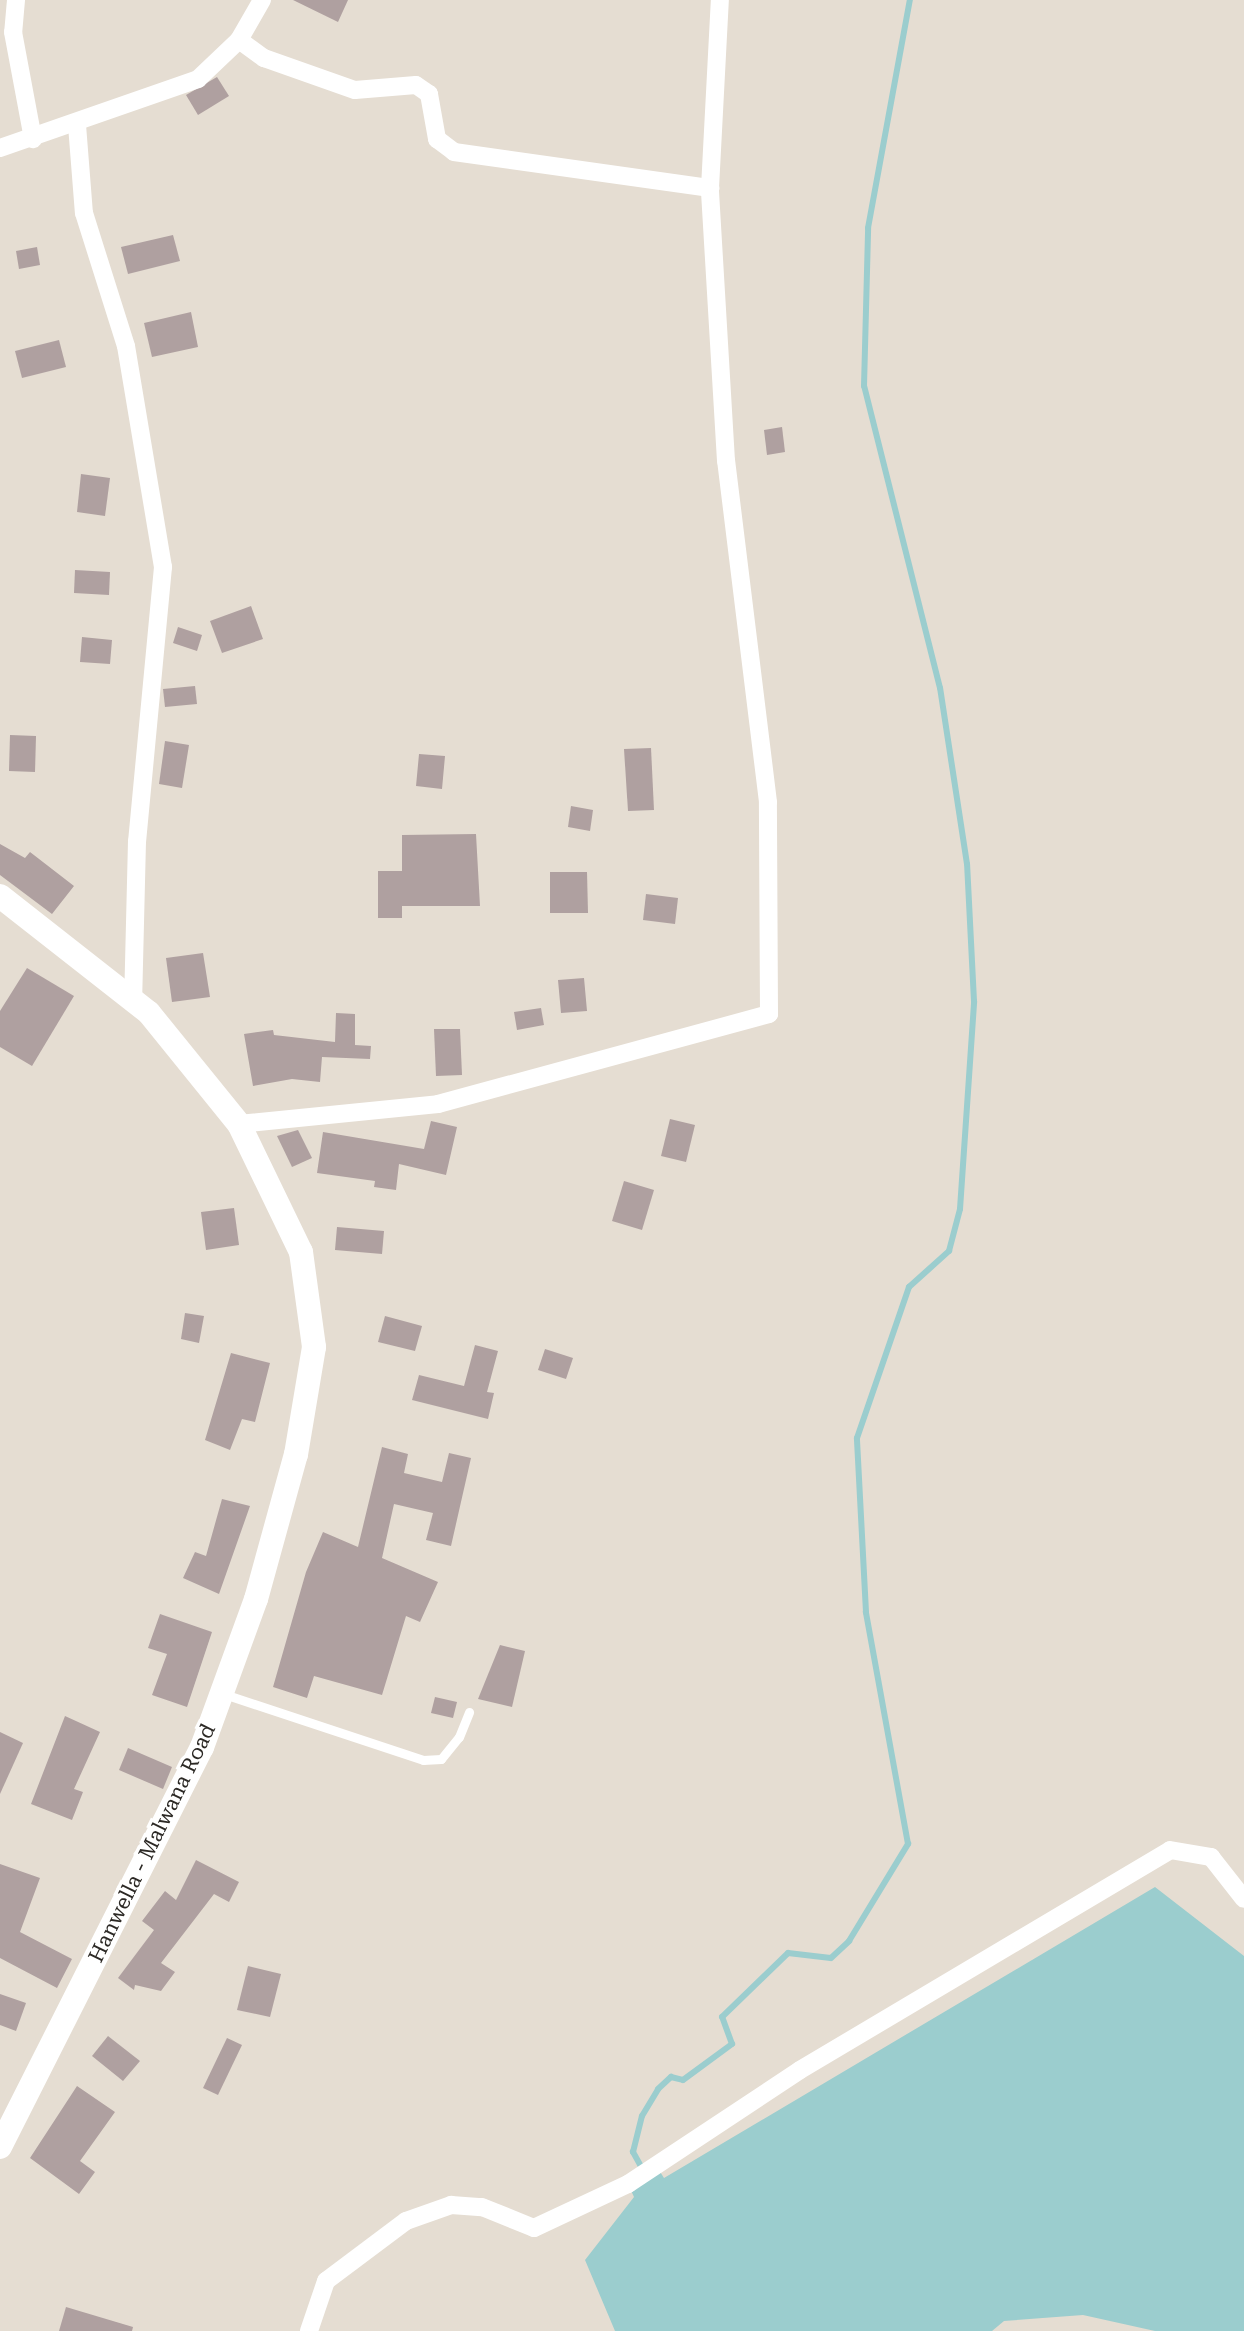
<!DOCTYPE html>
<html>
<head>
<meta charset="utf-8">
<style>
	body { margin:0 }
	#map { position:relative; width:1244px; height:2331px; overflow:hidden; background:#e5ddd2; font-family:"Roboto Serif",serif }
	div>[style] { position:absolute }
	.water>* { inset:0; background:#9bcdce }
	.stream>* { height:6px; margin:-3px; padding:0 3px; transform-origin:3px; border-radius:3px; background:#9bcdce }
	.building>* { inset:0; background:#afa0a0 }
	.lane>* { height:9px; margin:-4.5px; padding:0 4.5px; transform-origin:4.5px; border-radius:4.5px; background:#fff }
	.street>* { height:18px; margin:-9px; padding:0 9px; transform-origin:9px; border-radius:9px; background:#fff }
	.secondary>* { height:24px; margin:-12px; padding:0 12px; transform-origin:12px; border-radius:12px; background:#fff }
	span { translate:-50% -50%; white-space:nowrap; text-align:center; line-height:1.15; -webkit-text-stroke:7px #fff; paint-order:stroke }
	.street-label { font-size:21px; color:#2c2925 }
</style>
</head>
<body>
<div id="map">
	<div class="water">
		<div style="clip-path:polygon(1155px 1887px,1244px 1956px,1244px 2331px,1155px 2331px,1083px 2315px,1004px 2321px,992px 2331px,615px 2331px,585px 2260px,634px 2197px,628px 2184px,657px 2167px,664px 2178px)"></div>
	</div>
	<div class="stream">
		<div style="left:643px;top:2170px;width:21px;rotate:-119deg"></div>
		<div style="left:633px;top:2152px;width:37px;rotate:-76deg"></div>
		<div style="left:642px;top:2116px;width:31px;rotate:-59deg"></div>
		<div style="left:658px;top:2089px;width:18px;rotate:-43deg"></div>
		<div style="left:671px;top:2077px;width:12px;rotate:14deg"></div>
		<div style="left:683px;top:2080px;width:61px;rotate:-36.3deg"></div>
		<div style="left:732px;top:2044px;width:29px;rotate:-110deg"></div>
		<div style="left:722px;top:2017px;width:92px;rotate:-44.1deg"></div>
		<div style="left:788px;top:1953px;width:43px;rotate:6.6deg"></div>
		<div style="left:831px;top:1958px;width:25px;rotate:-43deg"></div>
		<div style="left:849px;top:1941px;width:114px;rotate:-58.7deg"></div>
		<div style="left:908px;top:1844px;width:236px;rotate:-100.3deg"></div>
		<div style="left:866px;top:1612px;width:174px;rotate:-93deg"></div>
		<div style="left:857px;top:1438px;width:160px;rotate:-71deg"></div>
		<div style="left:909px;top:1287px;width:54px;rotate:-42deg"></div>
		<div style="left:949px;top:1251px;width:43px;rotate:-75.3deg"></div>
		<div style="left:960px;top:1209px;width:208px;rotate:-86.1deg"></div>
		<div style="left:974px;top:1001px;width:137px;rotate:-92.9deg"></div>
		<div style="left:967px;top:864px;width:178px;rotate:-98.7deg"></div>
		<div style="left:940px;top:688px;width:311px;rotate:-104.1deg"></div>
		<div style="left:864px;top:386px;width:158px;rotate:-88.5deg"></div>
		<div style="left:868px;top:228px;width:232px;rotate:-79.6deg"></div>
	</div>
	<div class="building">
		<div style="clip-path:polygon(293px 0,348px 0,338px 22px)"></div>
		<div style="clip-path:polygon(217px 77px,229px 96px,198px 115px,186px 95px)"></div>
		<div style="clip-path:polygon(173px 235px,180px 261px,128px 274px,121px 247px)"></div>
		<div style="clip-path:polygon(37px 247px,40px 265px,19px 269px,16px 251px)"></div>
		<div style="clip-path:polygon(191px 312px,198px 347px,152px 357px,144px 323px)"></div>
		<div style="clip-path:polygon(59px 340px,66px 367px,22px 378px,15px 351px)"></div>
		<div style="clip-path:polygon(782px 427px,785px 452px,767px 455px,764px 430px)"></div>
		<div style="clip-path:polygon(81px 474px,110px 478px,105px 516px,77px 512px)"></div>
		<div style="clip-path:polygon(75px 570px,110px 572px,109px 595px,74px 593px)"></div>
		<div style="clip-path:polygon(251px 606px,263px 639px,222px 653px,210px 621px)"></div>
		<div style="clip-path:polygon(178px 627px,202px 635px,197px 651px,173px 643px)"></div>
		<div style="clip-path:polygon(82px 637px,112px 640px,110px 664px,80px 662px)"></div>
		<div style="clip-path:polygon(195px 686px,197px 704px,165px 707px,163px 689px)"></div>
		<div style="clip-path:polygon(10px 735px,36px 736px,35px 772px,9px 771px)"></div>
		<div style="clip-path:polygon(165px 741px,189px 745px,182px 788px,159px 784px)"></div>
		<div style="clip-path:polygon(651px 748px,654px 810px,628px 811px,624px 749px)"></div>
		<div style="clip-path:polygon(419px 754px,445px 756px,442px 789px,416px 786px)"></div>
		<div style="clip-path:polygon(571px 806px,593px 810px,590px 831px,568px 827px)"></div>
		<div style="clip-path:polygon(476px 834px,480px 906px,402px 906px,402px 918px,378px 918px,378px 871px,402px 871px,402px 835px)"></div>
		<div style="clip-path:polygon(0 844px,25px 858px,30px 852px,74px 886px,52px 914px,0 875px)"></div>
		<div style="clip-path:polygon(550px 872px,587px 872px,588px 913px,550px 913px)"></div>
		<div style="clip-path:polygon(646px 894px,678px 898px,675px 924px,643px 920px)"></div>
		<div style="clip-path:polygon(203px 953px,210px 997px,172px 1002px,166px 958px)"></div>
		<div style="clip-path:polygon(27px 968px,74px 996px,32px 1066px,0 1047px,0 1011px)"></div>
		<div style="clip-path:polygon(584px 978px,587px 1011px,561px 1013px,558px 980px)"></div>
		<div style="clip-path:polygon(541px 1008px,544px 1025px,517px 1030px,514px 1012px)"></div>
		<div style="clip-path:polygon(336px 1013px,355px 1014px,355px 1045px,371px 1046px,370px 1059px,322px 1057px,320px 1082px,292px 1079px,253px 1086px,244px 1034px,273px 1030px,274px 1035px,335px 1042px)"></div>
		<div style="clip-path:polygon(434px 1029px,460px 1029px,462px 1075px,436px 1076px)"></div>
		<div style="clip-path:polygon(670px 1119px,695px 1125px,686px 1162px,661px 1156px)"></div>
		<div style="clip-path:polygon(431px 1121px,457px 1127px,446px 1175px,399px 1164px,396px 1190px,374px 1187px,375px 1181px,317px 1173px,323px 1132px,424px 1149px)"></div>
		<div style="clip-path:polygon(298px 1130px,312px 1158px,292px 1167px,277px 1136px)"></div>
		<div style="clip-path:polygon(624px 1181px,654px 1190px,642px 1230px,612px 1221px)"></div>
		<div style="clip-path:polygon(234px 1208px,239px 1245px,206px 1250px,201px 1212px)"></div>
		<div style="clip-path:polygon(337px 1227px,384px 1231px,382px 1254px,335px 1250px)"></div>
		<div style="clip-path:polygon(185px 1313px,204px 1316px,199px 1343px,181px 1339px)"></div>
		<div style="clip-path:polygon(385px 1316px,422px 1326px,415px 1351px,378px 1342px)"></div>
		<div style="clip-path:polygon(475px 1345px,498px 1351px,487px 1392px,494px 1393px,488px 1419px,412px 1400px,419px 1375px,464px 1386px)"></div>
		<div style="clip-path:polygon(545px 1349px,573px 1358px,566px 1379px,538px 1370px)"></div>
		<div style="clip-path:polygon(231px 1353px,270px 1363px,255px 1422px,242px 1419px,230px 1450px,205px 1440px)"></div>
		<div style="clip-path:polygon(382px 1447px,408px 1454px,404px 1473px,442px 1482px,449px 1453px,471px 1458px,451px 1546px,426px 1540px,433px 1513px,394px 1504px,382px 1558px,438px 1582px,420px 1622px,406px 1616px,382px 1695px,314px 1676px,307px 1698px,273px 1687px,306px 1572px,323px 1532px,358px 1547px)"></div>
		<div style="clip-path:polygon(222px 1499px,250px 1506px,219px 1594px,183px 1578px,195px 1552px,206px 1556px)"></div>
		<div style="clip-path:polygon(160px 1614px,212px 1632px,187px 1707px,152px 1695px,167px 1654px,148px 1648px)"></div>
		<div style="clip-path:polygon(500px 1645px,525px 1651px,512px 1707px,478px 1699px)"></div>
		<div style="clip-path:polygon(435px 1697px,457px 1702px,453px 1718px,431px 1713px)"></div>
		<div style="clip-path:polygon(65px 1716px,100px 1732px,74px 1789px,83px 1792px,72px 1820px,31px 1804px)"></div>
		<div style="clip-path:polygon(0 1732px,23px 1743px,0 1794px)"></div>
		<div style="clip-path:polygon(128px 1748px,172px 1767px,163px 1789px,119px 1770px)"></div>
		<div style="clip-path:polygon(196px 1860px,239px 1882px,229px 1902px,214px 1894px,161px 1963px,175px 1972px,161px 1991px,135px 1985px,134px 1990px,118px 1978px,154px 1930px,142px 1921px,165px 1891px,176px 1900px)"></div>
		<div style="clip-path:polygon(0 1864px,40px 1878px,20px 1932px,72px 1959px,57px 1988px,0 1958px)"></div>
		<div style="clip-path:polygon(248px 1966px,281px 1974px,270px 2017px,237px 2010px)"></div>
		<div style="clip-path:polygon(0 1994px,26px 2003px,16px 2031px,0 2025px)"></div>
		<div style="clip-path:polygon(108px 2036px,140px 2061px,123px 2081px,92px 2056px)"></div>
		<div style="clip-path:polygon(227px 2038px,242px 2045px,218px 2095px,203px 2088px)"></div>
		<div style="clip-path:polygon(77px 2086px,115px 2112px,80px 2161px,95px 2172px,79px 2194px,30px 2158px)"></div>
		<div style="clip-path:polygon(66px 2307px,133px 2327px,132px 2331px,59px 2331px)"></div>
	</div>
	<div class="lane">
		<div style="left:224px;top:1694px;width:210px;rotate:18.3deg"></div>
		<div style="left:423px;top:1760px;width:18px;rotate:-3deg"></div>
		<div style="left:441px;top:1759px;width:28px;rotate:-51deg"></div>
		<div style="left:459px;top:1737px;width:27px;rotate:-68deg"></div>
	</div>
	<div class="street">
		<div style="left:16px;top:0;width:32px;rotate:95deg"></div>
		<div style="left:13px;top:32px;width:109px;rotate:79.4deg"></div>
		<div style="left:239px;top:40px;width:31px;rotate:36deg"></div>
		<div style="left:264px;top:58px;width:96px;rotate:19.4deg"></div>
		<div style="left:355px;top:90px;width:61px;rotate:-4.7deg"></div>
		<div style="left:416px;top:85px;width:16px;rotate:35deg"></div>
		<div style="left:429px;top:94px;width:46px;rotate:79.9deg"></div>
		<div style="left:437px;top:139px;width:21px;rotate:37deg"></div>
		<div style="left:454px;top:152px;width:259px;rotate:8deg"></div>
		<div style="left:77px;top:125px;width:88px;rotate:85.5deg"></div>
		<div style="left:84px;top:213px;width:139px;rotate:72.5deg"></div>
		<div style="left:126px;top:346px;width:224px;rotate:80.5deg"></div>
		<div style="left:163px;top:567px;width:275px;rotate:95.4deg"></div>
		<div style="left:137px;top:841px;width:161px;rotate:91.4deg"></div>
		<div style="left:0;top:148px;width:210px;rotate:-19.2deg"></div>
		<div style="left:198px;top:79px;width:57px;rotate:-43.6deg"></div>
		<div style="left:239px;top:40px;width:46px;rotate:-60.1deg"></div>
		<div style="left:239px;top:1124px;width:200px;rotate:-5.7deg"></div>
		<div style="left:438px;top:1104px;width:343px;rotate:-15.2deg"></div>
		<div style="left:769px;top:1014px;width:212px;rotate:-90.3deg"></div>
		<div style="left:768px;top:802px;width:344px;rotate:-97deg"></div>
		<div style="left:726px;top:461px;width:273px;rotate:-93.4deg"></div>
		<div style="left:710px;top:188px;width:188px;rotate:-87deg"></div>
		<div style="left:309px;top:2331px;width:53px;rotate:-71.2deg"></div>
		<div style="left:326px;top:2281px;width:100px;rotate:-36.9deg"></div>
		<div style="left:406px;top:2221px;width:48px;rotate:-19.6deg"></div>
		<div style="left:451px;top:2205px;width:31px;rotate:4deg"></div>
		<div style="left:482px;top:2207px;width:56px;rotate:22deg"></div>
		<div style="left:534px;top:2228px;width:104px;rotate:-25.1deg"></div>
		<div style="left:628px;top:2184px;width:206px;rotate:-33.5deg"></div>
		<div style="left:800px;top:2070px;width:430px;rotate:-30.7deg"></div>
		<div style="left:1170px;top:1850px;width:42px;rotate:9.7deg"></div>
		<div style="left:1211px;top:1857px;width:53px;rotate:51.8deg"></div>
	</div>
	<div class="secondary">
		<div style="left:0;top:896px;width:189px;rotate:38.1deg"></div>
		<div style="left:149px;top:1013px;width:143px;rotate:51deg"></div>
		<div style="left:239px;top:1124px;width:142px;rotate:64.2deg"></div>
		<div style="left:301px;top:1252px;width:96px;rotate:82.2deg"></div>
		<div style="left:314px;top:1347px;width:109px;rotate:99.5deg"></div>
		<div style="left:296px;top:1454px;width:150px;rotate:105.4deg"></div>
		<div style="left:256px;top:1599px;width:158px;rotate:110deg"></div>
		<div style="left:202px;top:1747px;width:448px;rotate:116.8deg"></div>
	</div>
	<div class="street-label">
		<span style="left:152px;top:1843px;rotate:-64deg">Hanwella - Malwana Road</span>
	</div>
</div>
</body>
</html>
